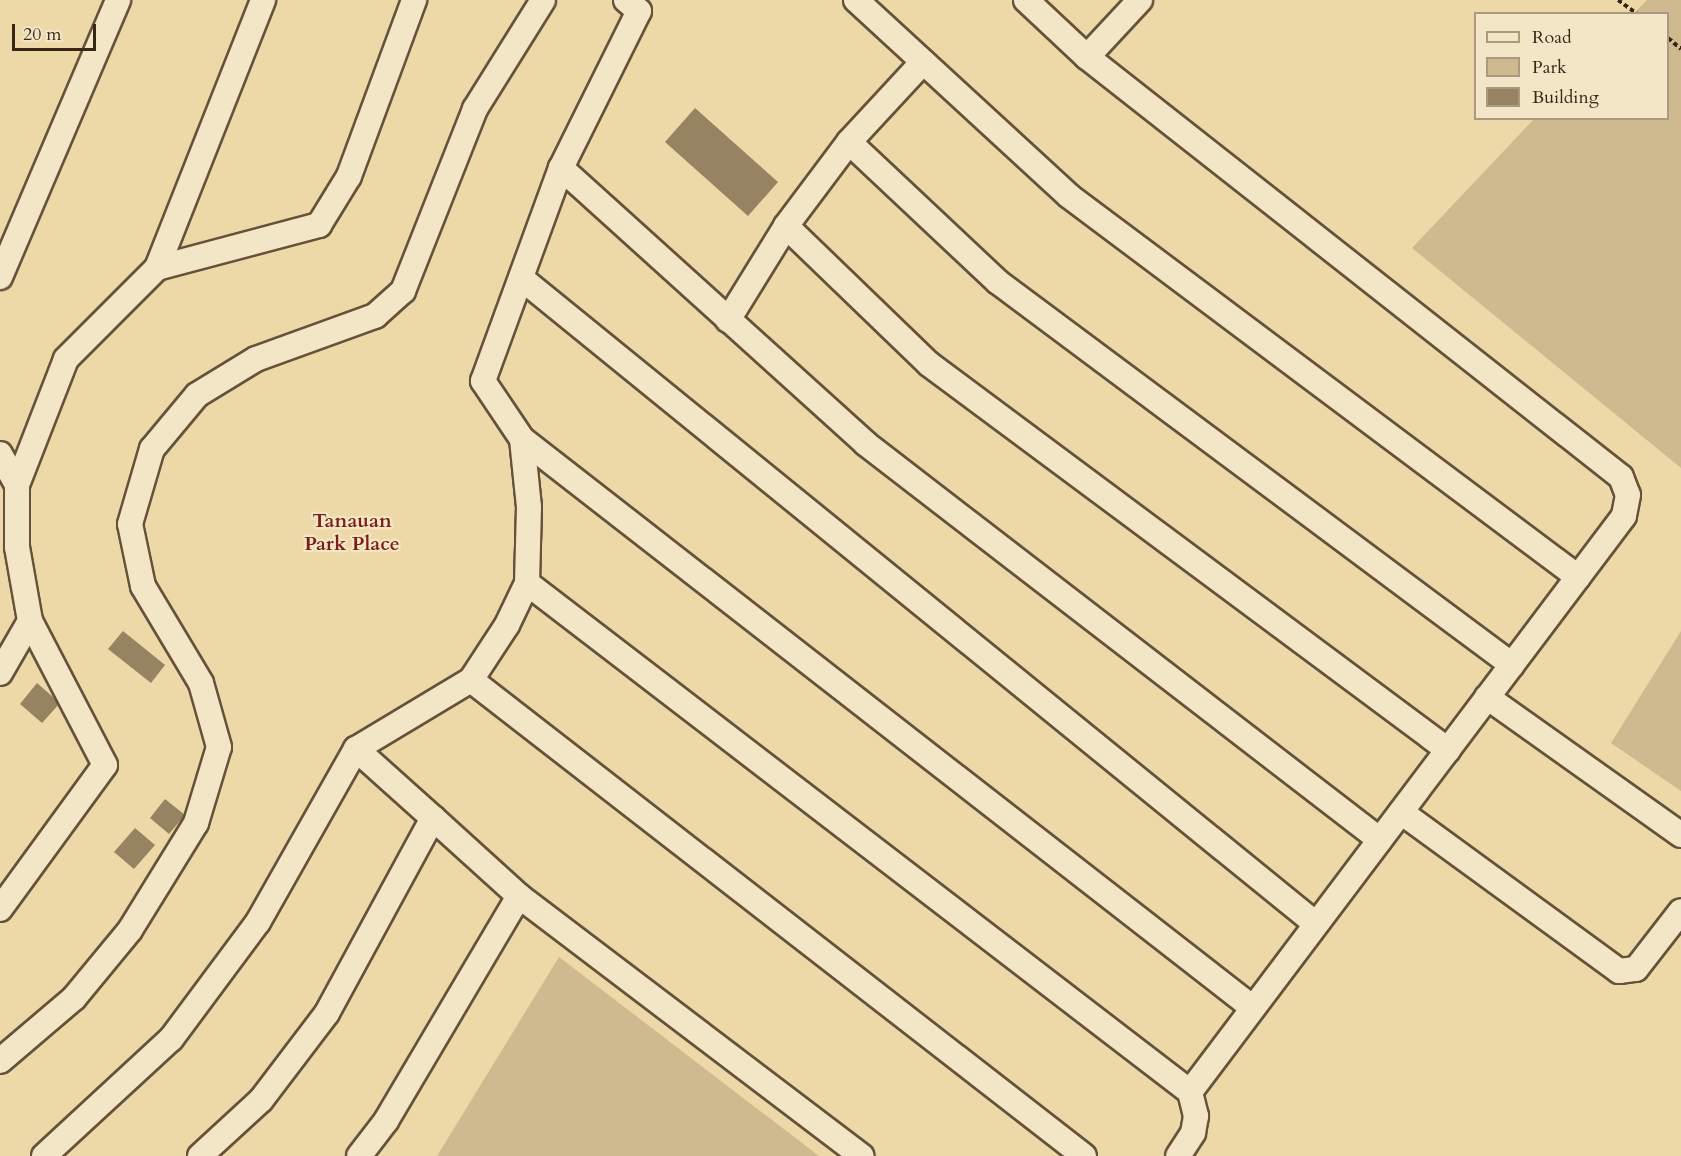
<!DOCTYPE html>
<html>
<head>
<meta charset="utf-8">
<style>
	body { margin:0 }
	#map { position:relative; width:1681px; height:1156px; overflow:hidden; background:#edd8a7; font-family:Cardo,serif }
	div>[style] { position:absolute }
	.green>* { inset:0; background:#ceba8e }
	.building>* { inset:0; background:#968361 }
	.path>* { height:4px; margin-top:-2px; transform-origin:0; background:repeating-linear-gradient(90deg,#382616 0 4.5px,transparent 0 7.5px) }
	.roads { filter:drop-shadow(2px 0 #65523a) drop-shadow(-2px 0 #65523a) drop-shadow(0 2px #65523a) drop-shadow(0 -2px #65523a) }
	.street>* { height:24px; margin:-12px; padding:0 12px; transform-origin:12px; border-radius:12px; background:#f3e6c6 }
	span { translate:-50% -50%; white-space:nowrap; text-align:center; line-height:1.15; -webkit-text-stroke:4.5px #f3e6c6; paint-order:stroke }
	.neighbourhood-label { font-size:20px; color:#7a1f14; font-weight:700 }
	.legend { position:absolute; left:1474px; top:12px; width:195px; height:108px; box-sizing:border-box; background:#f3e6c6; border:2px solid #a89980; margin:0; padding:8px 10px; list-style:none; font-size:18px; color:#382616 }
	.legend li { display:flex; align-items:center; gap:12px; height:30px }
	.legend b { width:30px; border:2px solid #a89980 }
	.scale { position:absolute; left:12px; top:24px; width:84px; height:27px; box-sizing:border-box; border:3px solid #382616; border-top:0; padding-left:8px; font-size:18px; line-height:21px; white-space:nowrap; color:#382616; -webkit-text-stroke:4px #f3e6c6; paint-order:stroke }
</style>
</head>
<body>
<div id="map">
	<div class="green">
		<div style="clip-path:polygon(1647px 0,1681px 0,1681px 468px,1412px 248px,1534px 119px,1668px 118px,1668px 14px,1634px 13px)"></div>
		<div style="clip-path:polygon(1681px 631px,1681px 791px,1611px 743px)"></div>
		<div style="clip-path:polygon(559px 957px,819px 1156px,820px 1156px,437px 1156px)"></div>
	</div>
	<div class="building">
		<div style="clip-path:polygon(695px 108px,778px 182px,748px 216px,665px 142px)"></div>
		<div style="clip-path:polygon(123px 631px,165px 665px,151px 683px,108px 649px)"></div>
		<div style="clip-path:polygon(37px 683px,60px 703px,42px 723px,20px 704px)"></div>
		<div style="clip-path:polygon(165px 799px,185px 815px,169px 834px,150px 818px)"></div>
		<div style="clip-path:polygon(135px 828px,155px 845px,134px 869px,114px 852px)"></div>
	</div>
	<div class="path">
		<div style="left:1618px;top:0;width:24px;rotate:36deg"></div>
		<div style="left:1668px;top:38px;width:17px;rotate:40deg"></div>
	</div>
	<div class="roads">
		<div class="street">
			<div style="left:856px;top:0;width:289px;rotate:42.6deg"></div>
			<div style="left:1069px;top:196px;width:636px;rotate:36.82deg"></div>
			<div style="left:1026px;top:0;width:83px;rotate:43.1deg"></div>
			<div style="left:1087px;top:57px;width:679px;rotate:38.19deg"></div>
			<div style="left:1621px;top:477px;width:19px;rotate:69deg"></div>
			<div style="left:1628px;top:495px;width:21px;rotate:101deg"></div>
			<div style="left:1624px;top:516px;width:721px;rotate:127deg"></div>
			<div style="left:1190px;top:1092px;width:25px;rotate:76deg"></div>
			<div style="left:1196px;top:1116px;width:17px;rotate:100deg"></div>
			<div style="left:1193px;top:1133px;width:27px;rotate:123deg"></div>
			<div style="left:1087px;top:57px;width:78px;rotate:-47.1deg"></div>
			<div style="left:923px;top:62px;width:109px;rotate:132.8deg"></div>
			<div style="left:849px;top:142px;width:204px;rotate:43.2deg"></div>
			<div style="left:998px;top:282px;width:641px;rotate:36.69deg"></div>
			<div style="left:849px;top:142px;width:105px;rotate:126.9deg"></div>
			<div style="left:786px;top:226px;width:199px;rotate:44deg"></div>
			<div style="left:929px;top:364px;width:647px;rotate:36.64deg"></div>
			<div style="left:561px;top:168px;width:410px;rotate:42.1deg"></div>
			<div style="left:865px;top:443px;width:650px;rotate:37.63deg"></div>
			<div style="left:157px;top:268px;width:168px;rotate:-14.9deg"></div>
			<div style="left:319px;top:225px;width:57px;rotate:-58.5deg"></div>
			<div style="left:349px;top:176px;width:188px;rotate:-69.7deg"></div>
			<div style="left:0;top:277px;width:301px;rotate:-66.9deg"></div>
			<div style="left:521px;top:278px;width:1024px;rotate:39.1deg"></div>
			<div style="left:728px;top:320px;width:110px;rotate:-58.3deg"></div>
			<div style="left:522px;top:439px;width:926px;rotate:37.9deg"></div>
			<div style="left:0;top:454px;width:35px;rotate:61deg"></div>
			<div style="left:17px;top:485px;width:62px;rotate:90deg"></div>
			<div style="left:17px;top:547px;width:75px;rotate:80deg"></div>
			<div style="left:30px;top:621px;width:60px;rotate:120deg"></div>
			<div style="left:17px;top:485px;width:135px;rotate:-68.7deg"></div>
			<div style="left:66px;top:359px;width:129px;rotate:-45deg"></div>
			<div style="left:157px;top:268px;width:288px;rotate:-68.4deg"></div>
			<div style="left:527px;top:583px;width:836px;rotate:37.51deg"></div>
			<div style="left:471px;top:680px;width:776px;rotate:37.83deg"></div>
			<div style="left:1487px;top:697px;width:238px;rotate:35.4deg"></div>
			<div style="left:356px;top:749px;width:103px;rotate:41.9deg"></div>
			<div style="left:1401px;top:812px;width:270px;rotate:36.1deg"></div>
			<div style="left:1619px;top:971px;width:17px;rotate:-7deg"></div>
			<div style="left:1636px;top:969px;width:73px;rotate:-52.2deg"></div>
			<div style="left:519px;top:896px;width:430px;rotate:37.2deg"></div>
			<div style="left:0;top:909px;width:178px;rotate:-53.9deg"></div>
			<div style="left:105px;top:765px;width:162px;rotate:-117.5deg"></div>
			<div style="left:0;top:1061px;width:97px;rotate:-40.4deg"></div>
			<div style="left:74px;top:998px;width:88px;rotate:-50.5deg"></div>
			<div style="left:130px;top:930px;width:126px;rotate:-58.3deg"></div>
			<div style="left:196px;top:823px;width:79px;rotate:-73.2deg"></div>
			<div style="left:219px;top:747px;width:66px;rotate:-105.7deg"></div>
			<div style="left:201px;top:683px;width:113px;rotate:-120.9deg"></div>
			<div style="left:143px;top:586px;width:63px;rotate:-101.8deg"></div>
			<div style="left:130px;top:524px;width:78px;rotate:-73.7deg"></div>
			<div style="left:152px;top:449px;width:70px;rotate:-50.2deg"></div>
			<div style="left:197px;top:395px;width:69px;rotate:-31.4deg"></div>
			<div style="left:256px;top:359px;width:127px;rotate:-19.9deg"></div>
			<div style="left:375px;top:316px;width:38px;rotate:-42deg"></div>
			<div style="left:403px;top:291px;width:196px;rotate:-68.4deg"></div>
			<div style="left:475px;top:109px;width:128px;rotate:-58deg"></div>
			<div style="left:44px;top:1156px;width:173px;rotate:-42.7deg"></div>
			<div style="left:171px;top:1039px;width:146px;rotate:-53.4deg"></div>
			<div style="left:258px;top:922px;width:199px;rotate:-60.5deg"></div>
			<div style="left:356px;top:749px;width:134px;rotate:-31deg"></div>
			<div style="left:471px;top:680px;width:66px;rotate:-56.8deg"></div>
			<div style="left:507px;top:625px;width:47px;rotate:-64.5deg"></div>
			<div style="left:527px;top:583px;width:76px;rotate:-88.5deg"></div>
			<div style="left:529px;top:507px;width:68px;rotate:-95.9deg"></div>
			<div style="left:522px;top:439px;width:70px;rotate:-123.9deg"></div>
			<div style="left:483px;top:381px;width:227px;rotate:-69.9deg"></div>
			<div style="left:561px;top:168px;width:175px;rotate:-63.6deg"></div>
			<div style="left:639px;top:11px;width:17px;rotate:-140deg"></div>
			<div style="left:200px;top:1156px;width:83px;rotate:-42.6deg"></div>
			<div style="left:261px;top:1100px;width:109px;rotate:-52.8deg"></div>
			<div style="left:327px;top:1013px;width:222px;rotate:-61.5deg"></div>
			<div style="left:433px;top:818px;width:116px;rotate:42.2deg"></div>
			<div style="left:519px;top:896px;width:261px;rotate:120.6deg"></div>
			<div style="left:386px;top:1121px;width:44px;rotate:127.6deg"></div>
		</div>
	</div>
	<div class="neighbourhood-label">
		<span style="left:352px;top:532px">Tanauan<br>Park Place</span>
	</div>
	<ul class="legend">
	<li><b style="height:8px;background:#f3e6c6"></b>Road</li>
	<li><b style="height:16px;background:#ceba8e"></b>Park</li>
	<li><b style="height:16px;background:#968361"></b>Building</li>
	</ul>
	<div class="scale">20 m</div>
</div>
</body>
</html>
